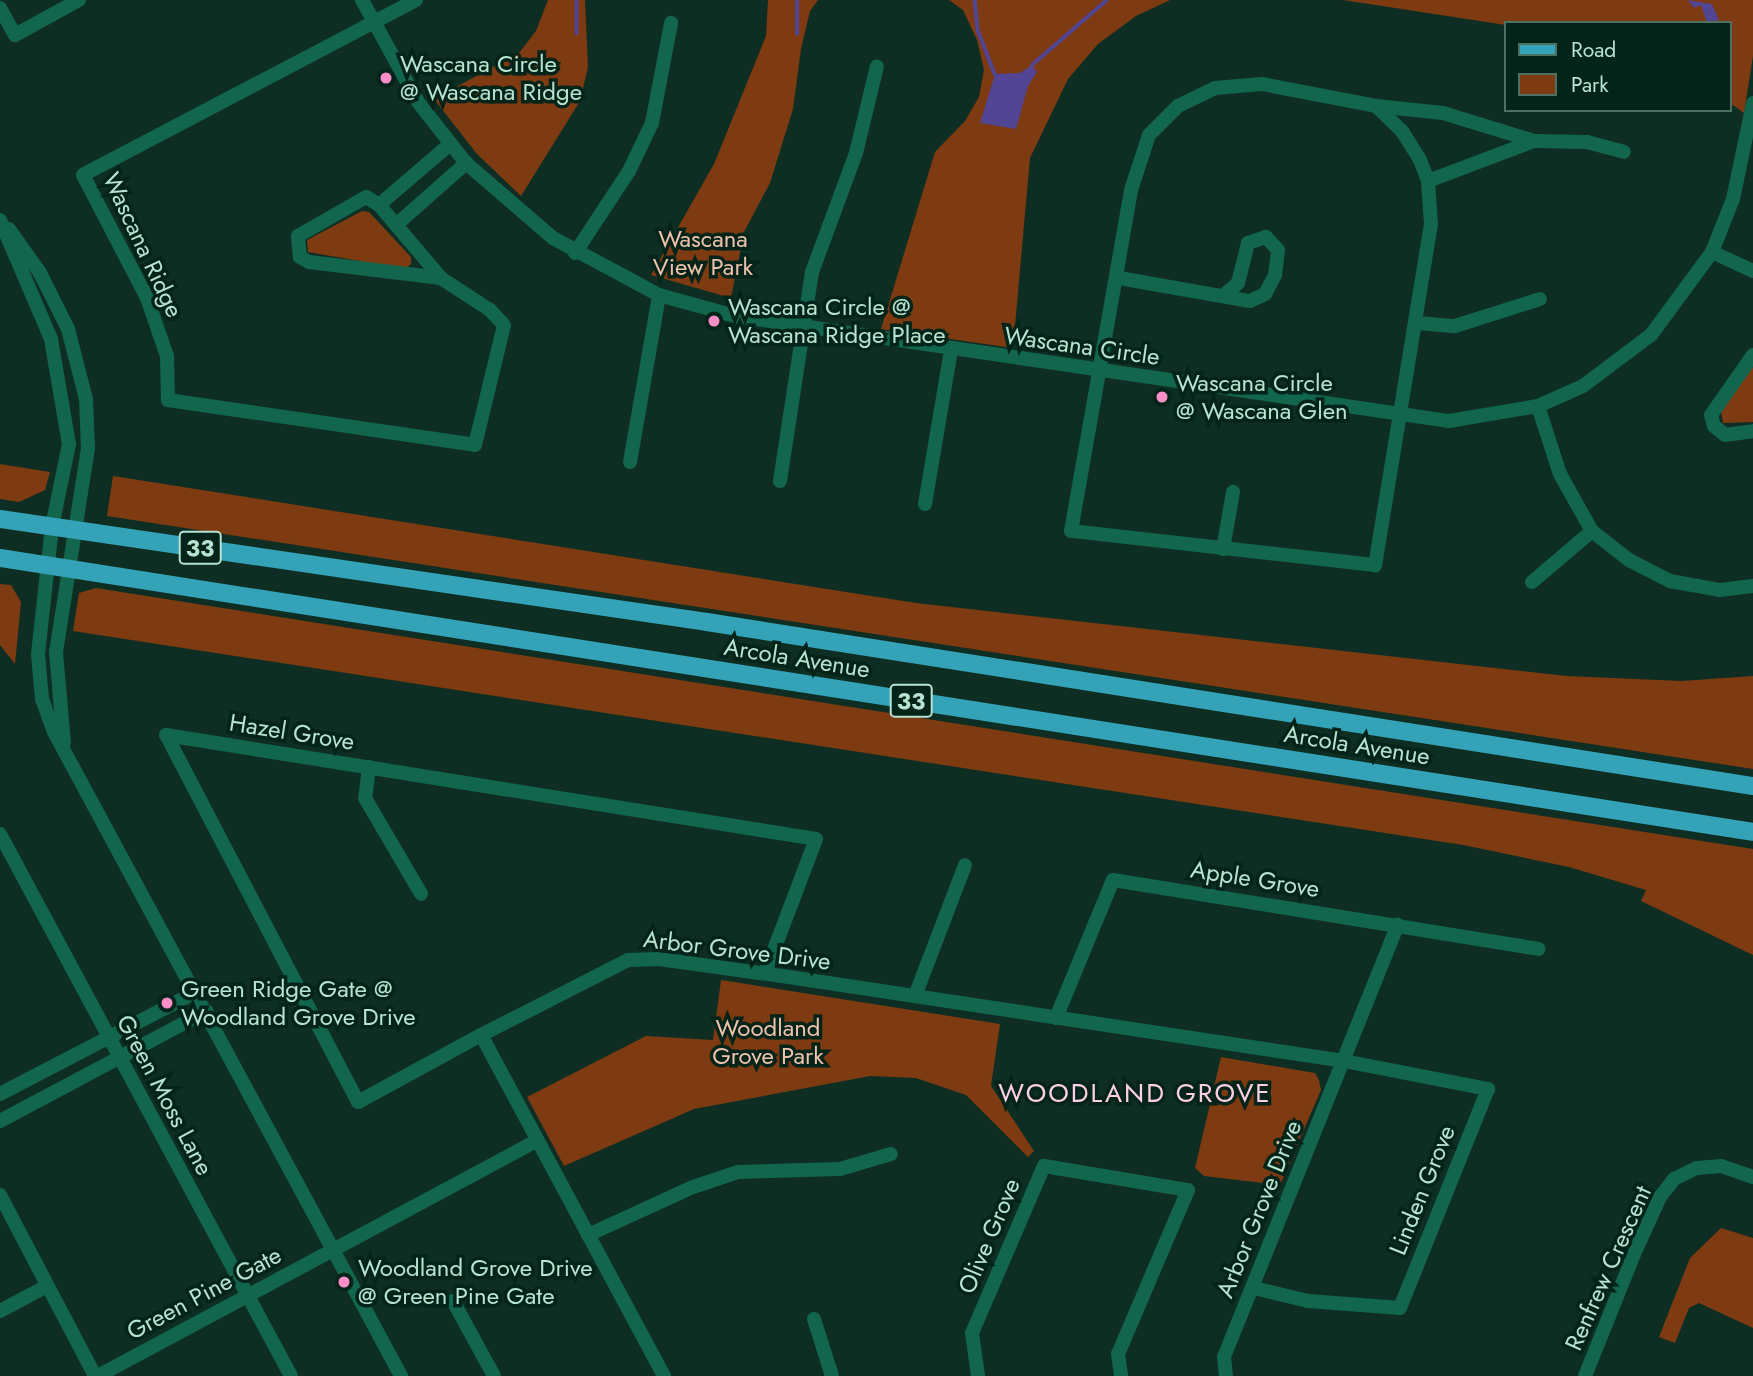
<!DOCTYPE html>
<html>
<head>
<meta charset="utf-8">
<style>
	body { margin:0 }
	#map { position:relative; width:1753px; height:1376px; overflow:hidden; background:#0e2e23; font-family:Jost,sans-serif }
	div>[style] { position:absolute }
	.green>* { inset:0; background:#7e3a10 }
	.water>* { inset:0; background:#524593 }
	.stream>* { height:3.5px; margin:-1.75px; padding:0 1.75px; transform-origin:1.75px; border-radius:1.75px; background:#524593 }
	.minor>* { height:14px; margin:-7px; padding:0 7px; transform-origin:7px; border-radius:7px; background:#12664d }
	.major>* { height:18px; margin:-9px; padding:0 9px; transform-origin:9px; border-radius:9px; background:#34a3b7 }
	.dots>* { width:19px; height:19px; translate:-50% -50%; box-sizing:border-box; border:4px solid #04241a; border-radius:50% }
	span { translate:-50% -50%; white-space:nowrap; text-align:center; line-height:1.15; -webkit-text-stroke:7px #04241a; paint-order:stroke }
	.shield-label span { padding:2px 5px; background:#04241a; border:2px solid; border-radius:5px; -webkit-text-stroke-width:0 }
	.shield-label { font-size:23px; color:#b7e4d1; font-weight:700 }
	.poi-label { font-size:24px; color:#b7e4d1 }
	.left { translate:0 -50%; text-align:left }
	.park-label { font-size:24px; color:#f0c2ab }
	.street-label { font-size:24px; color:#b7e4d1 }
	.neighbourhood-label { font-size:26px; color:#fecfe5; letter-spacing:2px }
	.legend { position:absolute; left:1504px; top:21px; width:228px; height:91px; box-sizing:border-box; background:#04241a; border:2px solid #4c7163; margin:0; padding:9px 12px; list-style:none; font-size:21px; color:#b7e4d1 }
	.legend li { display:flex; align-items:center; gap:14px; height:35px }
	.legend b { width:35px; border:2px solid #4c7163 }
</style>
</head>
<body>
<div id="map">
	<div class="green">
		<div style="clip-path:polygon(548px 0,585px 0,588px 67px,580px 101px,521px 196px,477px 154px,434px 99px,519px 53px,536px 31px)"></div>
		<div style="clip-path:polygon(768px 0,818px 0,810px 11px,801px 49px,793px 109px,770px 183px,744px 232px,731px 298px,651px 275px,714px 164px,766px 36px)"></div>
		<div style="clip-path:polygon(949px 0,1170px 0,1136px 16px,1098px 44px,1068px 79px,1030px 158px,1013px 348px,881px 329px,935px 152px,965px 121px,979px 97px,984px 70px,977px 40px,963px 10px)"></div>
		<div style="clip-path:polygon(1343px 0,1753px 0,1753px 56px,1744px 113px,1730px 103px,1730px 23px,1506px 25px)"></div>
		<div style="clip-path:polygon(362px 211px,369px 212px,411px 257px,411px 264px,405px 269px,308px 252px,307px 240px)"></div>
		<div style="clip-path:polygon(1753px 367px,1753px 422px,1723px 423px,1721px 411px)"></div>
		<div style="clip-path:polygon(0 464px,50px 472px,45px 490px,19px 502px,0 499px)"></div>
		<div style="clip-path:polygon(113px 476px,916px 603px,1567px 676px,1682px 681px,1753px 676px,1753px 769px,107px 516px)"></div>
		<div style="clip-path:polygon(0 584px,11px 585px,21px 602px,15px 664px,0 645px)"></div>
		<div style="clip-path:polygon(96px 588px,1753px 849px,1753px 955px,1641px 901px,1646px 890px,1569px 867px,1463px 845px,73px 631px,79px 593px)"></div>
		<div style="clip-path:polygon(721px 980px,1000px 1024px,991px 1086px,1034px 1151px,1028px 1157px,966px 1095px,916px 1078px,870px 1076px,694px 1109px,564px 1166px,527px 1097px,646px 1036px,713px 1040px)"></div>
		<div style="clip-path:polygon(1221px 1057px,1315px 1073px,1319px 1080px,1321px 1090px,1280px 1185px,1204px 1176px,1195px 1168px)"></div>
		<div style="clip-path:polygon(1721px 1228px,1753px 1238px,1753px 1328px,1699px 1303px,1689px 1308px,1675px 1343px,1659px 1337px,1690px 1258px)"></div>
	</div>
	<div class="water">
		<div style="clip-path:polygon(1688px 0,1712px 4px,1719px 20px,1707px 23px,1701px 5px,1694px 8px)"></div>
		<div style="clip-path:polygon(1032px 65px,1037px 72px,1028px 86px,1016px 129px,980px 123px,995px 74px,1020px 73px)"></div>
	</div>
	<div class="stream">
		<div style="left:577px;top:0;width:33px;rotate:90deg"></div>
		<div style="left:975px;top:0;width:30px;rotate:84deg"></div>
		<div style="left:978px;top:30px;width:47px;rotate:68.9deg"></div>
		<div style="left:797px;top:34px;width:34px;rotate:-90deg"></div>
		<div style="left:1032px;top:65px;width:99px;rotate:-40.9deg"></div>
	</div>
	<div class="minor">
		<div style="left:362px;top:0;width:116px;rotate:61.2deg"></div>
		<div style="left:418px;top:102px;width:78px;rotate:51.8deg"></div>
		<div style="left:466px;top:163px;width:115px;rotate:40.8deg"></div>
		<div style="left:553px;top:238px;width:120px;rotate:28.3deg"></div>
		<div style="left:659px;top:295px;width:79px;rotate:15.4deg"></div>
		<div style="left:735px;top:316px;width:722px;rotate:8.37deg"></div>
		<div style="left:1449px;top:421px;width:90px;rotate:-9.6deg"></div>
		<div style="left:1538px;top:406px;width:49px;rotate:-24deg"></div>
		<div style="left:1583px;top:386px;width:85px;rotate:-36.9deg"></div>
		<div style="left:1651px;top:335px;width:103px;rotate:-53.7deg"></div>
		<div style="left:1712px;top:252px;width:57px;rotate:-68.4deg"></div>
		<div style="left:1733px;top:199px;width:98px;rotate:-78.2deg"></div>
		<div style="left:416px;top:0;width:376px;rotate:152.3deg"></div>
		<div style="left:83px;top:175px;width:139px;rotate:62.5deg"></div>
		<div style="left:147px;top:298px;width:61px;rotate:71deg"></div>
		<div style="left:167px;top:356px;width:44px;rotate:88.7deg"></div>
		<div style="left:168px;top:400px;width:310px;rotate:8.3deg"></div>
		<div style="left:475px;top:445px;width:123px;rotate:-76.4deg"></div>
		<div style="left:504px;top:325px;width:21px;rotate:-133deg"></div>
		<div style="left:490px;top:310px;width:59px;rotate:-146.9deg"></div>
		<div style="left:441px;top:278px;width:96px;rotate:-130.3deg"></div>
		<div style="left:379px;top:205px;width:15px;rotate:-148deg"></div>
		<div style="left:366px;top:197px;width:78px;rotate:150.2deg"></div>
		<div style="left:298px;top:236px;width:21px;rotate:85deg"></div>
		<div style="left:300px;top:257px;width:10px;rotate:29deg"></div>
		<div style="left:309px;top:262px;width:133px;rotate:6.9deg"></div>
		<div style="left:0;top:8px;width:31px;rotate:61deg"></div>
		<div style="left:15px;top:35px;width:73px;rotate:-28.7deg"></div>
		<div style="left:1376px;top:106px;width:36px;rotate:44deg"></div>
		<div style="left:1402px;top:131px;width:34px;rotate:58deg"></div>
		<div style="left:1420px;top:160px;width:22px;rotate:69deg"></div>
		<div style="left:1428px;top:181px;width:43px;rotate:86deg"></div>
		<div style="left:1431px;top:224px;width:346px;rotate:99.3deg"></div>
		<div style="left:1375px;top:565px;width:306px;rotate:-173.6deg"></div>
		<div style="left:1071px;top:531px;width:346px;rotate:-80deg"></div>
		<div style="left:1131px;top:190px;width:58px;rotate:-71.9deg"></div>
		<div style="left:1149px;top:135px;width:41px;rotate:-45deg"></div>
		<div style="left:1178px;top:106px;width:41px;rotate:-25.9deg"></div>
		<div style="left:1215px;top:88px;width:47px;rotate:-4.9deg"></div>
		<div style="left:1262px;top:84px;width:116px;rotate:10.9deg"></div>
		<div style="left:1376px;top:106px;width:67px;rotate:6deg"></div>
		<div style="left:1443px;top:113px;width:95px;rotate:17.1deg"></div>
		<div style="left:1428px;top:181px;width:113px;rotate:-20.7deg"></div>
		<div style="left:1534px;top:141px;width:53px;rotate:1.1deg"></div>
		<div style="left:1587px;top:142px;width:38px;rotate:15deg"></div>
		<div style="left:379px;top:205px;width:92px;rotate:-40.6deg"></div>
		<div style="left:0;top:220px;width:129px;rotate:66.8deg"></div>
		<div style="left:51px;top:339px;width:107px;rotate:80.3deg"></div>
		<div style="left:69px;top:444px;width:85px;rotate:101.6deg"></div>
		<div style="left:52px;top:527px;width:128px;rotate:96.3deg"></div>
		<div style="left:38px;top:654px;width:45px;rotate:84.9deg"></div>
		<div style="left:42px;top:699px;width:35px;rotate:70deg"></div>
		<div style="left:54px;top:732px;width:732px;rotate:61.68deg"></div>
		<div style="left:396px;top:225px;width:94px;rotate:-41.5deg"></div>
		<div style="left:9px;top:229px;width:54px;rotate:54.8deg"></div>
		<div style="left:40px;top:273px;width:63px;rotate:63.4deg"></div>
		<div style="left:68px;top:329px;width:72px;rotate:75.6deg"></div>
		<div style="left:86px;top:399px;width:49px;rotate:87.7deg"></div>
		<div style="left:88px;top:448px;width:206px;rotate:98.9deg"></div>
		<div style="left:56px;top:652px;width:91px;rotate:85deg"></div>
		<div style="left:1712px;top:252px;width:45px;rotate:24.9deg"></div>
		<div style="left:575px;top:253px;width:98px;rotate:-56.6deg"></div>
		<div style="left:629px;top:171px;width:53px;rotate:-64.4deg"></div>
		<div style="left:652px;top:123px;width:102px;rotate:-79.2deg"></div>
		<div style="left:1119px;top:278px;width:133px;rotate:10deg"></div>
		<div style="left:1250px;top:301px;width:17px;rotate:-25deg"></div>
		<div style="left:1265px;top:294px;width:21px;rotate:-62deg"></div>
		<div style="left:1275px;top:275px;width:25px;rotate:-83deg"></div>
		<div style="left:1278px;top:250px;width:18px;rotate:-133deg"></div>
		<div style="left:1266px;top:237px;width:19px;rotate:162deg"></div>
		<div style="left:1248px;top:243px;width:41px;rotate:104deg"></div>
		<div style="left:1238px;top:283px;width:18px;rotate:139deg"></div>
		<div style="left:1418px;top:323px;width:37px;rotate:5deg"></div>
		<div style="left:1455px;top:326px;width:89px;rotate:-17.6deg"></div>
		<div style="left:1753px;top:355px;width:73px;rotate:125deg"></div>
		<div style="left:1711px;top:415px;width:11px;rotate:75deg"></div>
		<div style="left:1714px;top:426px;width:14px;rotate:39deg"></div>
		<div style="left:1725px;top:435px;width:28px;rotate:-8deg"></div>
		<div style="left:1538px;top:406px;width:71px;rotate:72.1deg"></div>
		<div style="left:1560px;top:474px;width:65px;rotate:60.7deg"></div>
		<div style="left:1592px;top:531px;width:47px;rotate:38.1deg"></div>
		<div style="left:1629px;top:560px;width:46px;rotate:27.1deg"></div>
		<div style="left:1670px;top:581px;width:51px;rotate:10.2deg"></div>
		<div style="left:1720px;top:590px;width:33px;rotate:-7deg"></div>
		<div style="left:630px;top:462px;width:169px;rotate:-80.1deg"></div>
		<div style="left:780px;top:481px;width:211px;rotate:-81.3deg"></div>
		<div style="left:812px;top:272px;width:127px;rotate:-69.7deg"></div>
		<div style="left:856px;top:153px;width:89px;rotate:-76.4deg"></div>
		<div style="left:925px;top:504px;width:156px;rotate:-80.4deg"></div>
		<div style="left:1223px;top:549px;width:58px;rotate:-80deg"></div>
		<div style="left:1532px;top:582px;width:79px;rotate:-40.4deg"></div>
		<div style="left:369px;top:767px;width:31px;rotate:97deg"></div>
		<div style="left:365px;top:798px;width:111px;rotate:59.7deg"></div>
		<div style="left:0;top:834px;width:615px;rotate:61.77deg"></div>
		<div style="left:915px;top:996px;width:140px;rotate:-69.1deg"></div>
		<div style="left:1056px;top:1018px;width:149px;rotate:-67.6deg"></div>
		<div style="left:1113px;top:880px;width:431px;rotate:9.2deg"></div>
		<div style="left:481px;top:1035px;width:140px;rotate:151.4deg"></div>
		<div style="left:358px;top:1102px;width:414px;rotate:-117.6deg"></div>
		<div style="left:166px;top:735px;width:658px;rotate:9.09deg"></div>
		<div style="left:816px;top:839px;width:143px;rotate:110.8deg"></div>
		<div style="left:0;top:1094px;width:221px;rotate:-27.5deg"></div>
		<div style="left:0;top:1121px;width:234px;rotate:-28deg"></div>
		<div style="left:0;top:1195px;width:204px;rotate:62.3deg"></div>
		<div style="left:588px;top:1235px;width:115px;rotate:-24.6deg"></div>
		<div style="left:693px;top:1187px;width:47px;rotate:-18.4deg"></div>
		<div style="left:738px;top:1172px;width:102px;rotate:-1.7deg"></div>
		<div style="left:840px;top:1169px;width:53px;rotate:-16.4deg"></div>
		<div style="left:453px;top:1301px;width:85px;rotate:61.3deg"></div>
		<div style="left:0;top:1311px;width:53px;rotate:-28deg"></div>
		<div style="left:814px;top:1319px;width:60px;rotate:72.5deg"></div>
		<div style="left:98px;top:1376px;width:498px;rotate:-28.2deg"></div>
		<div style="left:664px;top:1376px;width:387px;rotate:-118.2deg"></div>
		<div style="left:481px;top:1035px;width:165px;rotate:-27deg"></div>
		<div style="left:628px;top:960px;width:31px;rotate:-2deg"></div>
		<div style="left:659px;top:959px;width:124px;rotate:7.9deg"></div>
		<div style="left:782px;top:976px;width:568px;rotate:8.6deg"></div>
		<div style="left:1344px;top:1061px;width:147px;rotate:11deg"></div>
		<div style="left:1488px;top:1089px;width:236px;rotate:111.9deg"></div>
		<div style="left:1400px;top:1308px;width:92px;rotate:-175.6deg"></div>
		<div style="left:1308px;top:1301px;width:56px;rotate:-166.5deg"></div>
		<div style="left:978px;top:1376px;width:43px;rotate:-97.9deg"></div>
		<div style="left:972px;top:1333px;width:182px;rotate:-66.7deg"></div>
		<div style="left:1044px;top:1166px;width:146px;rotate:9.5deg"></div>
		<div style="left:1188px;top:1190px;width:178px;rotate:113.1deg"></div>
		<div style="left:1118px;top:1354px;width:22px;rotate:82deg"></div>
		<div style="left:1226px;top:1376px;width:19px;rotate:-96deg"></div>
		<div style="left:1224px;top:1357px;width:466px;rotate:-68.1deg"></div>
		<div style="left:1585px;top:1376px;width:131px;rotate:-68.1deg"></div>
		<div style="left:1634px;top:1254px;width:63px;rotate:-65.5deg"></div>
		<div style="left:1660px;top:1197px;width:23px;rotate:-52deg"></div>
		<div style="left:1674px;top:1179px;width:25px;rotate:-26deg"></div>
		<div style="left:1697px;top:1168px;width:24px;rotate:-5deg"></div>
		<div style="left:1721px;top:1166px;width:34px;rotate:19deg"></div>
	</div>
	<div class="major">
		<div style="left:0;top:519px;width:714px;rotate:8.29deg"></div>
		<div style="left:707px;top:622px;width:1059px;rotate:8.91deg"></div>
		<div style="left:0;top:558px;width:1774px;rotate:8.88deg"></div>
	</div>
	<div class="dots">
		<div style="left:386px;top:78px;background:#fa8fc8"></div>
		<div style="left:714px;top:321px;background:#fa8fc8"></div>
		<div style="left:1162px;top:397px;background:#fa8fc8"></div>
		<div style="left:167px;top:1003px;background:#fa8fc8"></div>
		<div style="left:344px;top:1282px;background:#fa8fc8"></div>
	</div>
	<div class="shield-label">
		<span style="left:200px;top:548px">33</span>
		<span style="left:911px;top:701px">33</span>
	</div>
	<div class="poi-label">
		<span class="left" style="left:400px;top:78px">Wascana Circle<br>@ Wascana Ridge</span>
		<span class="left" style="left:728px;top:321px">Wascana Circle @<br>Wascana Ridge Place</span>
		<span class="left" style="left:1176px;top:397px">Wascana Circle<br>@ Wascana Glen</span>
		<span class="left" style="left:181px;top:1003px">Green Ridge Gate @<br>Woodland Grove Drive</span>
		<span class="left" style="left:358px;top:1282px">Woodland Grove Drive<br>@ Green Pine Gate</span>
	</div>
	<div class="park-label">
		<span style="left:703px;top:253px">Wascana<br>View Park</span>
		<span style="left:768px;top:1042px">Woodland<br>Grove Park</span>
	</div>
	<div class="street-label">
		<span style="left:143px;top:245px;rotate:65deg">Wascana Ridge</span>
		<span style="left:1082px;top:346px;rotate:8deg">Wascana Circle</span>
		<span style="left:797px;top:658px;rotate:9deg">Arcola Avenue</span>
		<span style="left:292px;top:732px;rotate:9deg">Hazel Grove</span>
		<span style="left:1357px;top:745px;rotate:9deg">Arcola Avenue</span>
		<span style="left:1255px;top:879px;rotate:9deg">Apple Grove</span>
		<span style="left:737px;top:950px;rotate:7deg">Arbor Grove Drive</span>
		<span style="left:165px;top:1095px;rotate:62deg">Green Moss Lane</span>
		<span style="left:1422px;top:1190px;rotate:-68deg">Linden Grove</span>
		<span style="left:1259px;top:1209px;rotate:-68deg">Arbor Grove Drive</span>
		<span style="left:989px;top:1236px;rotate:-67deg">Olive Grove</span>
		<span style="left:1608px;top:1268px;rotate:-66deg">Renfrew Crescent</span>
		<span style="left:204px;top:1293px;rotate:-28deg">Green Pine Gate</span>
	</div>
	<div class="neighbourhood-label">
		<span style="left:1135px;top:1094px">WOODLAND GROVE</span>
	</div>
	<ul class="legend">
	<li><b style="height:9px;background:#34a3b7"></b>Road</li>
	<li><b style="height:19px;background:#7e3a10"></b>Park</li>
	</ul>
</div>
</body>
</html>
